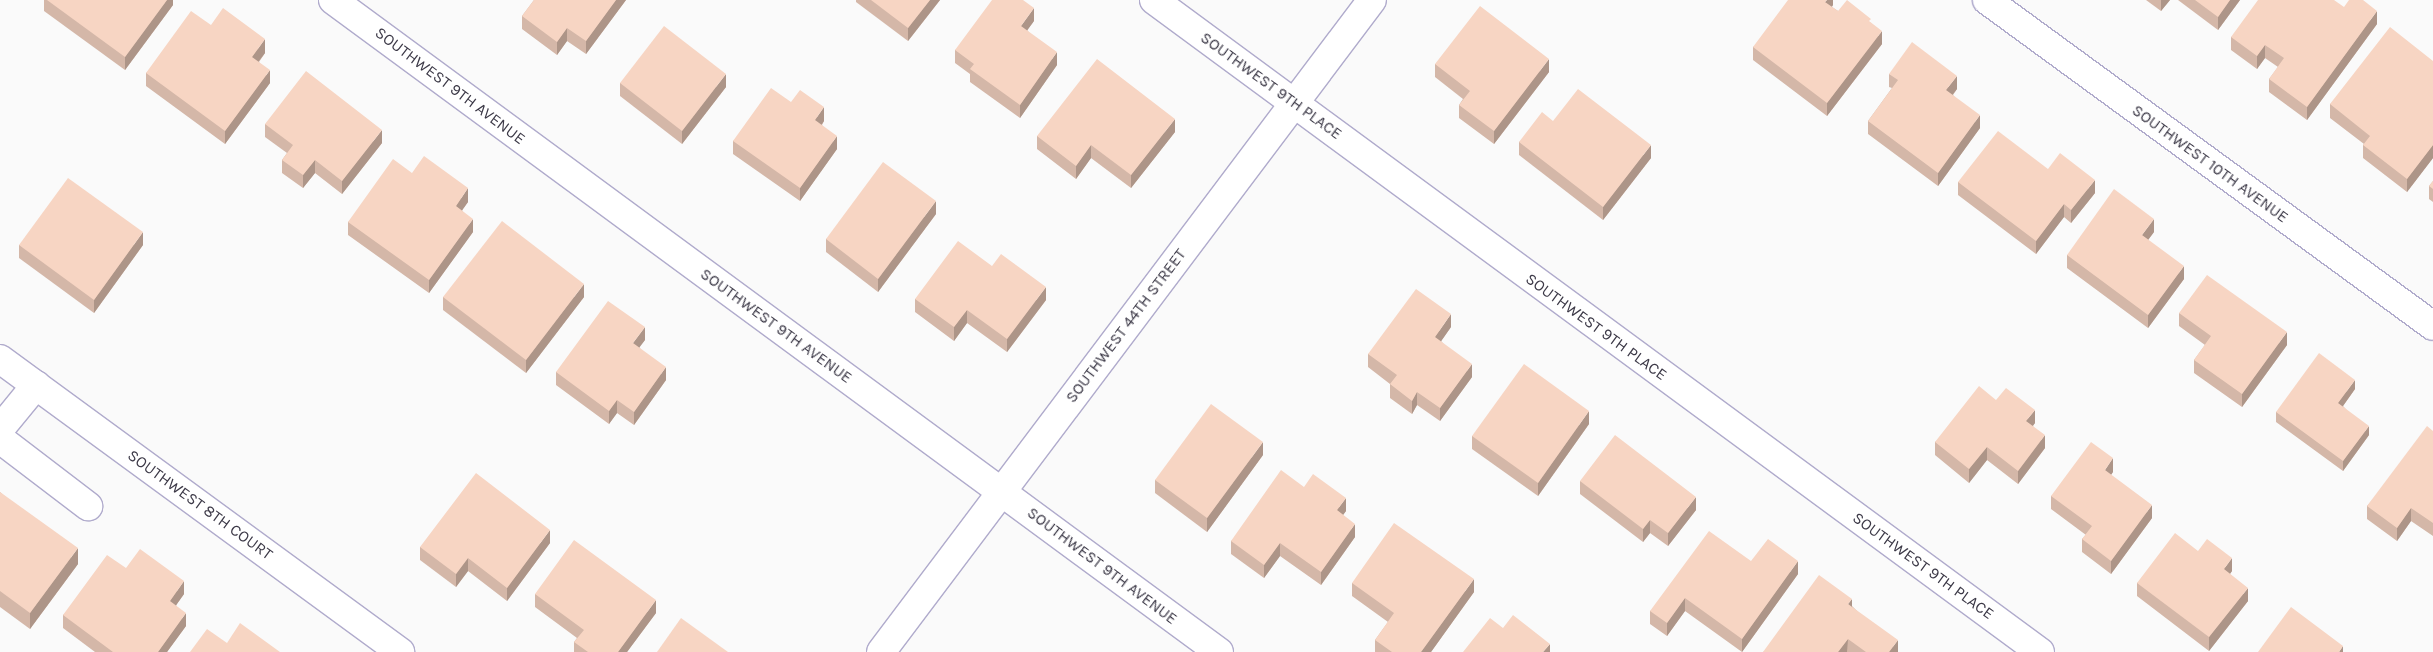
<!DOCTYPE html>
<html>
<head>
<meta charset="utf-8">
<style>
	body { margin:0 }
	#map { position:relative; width:2433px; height:652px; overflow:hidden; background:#fafafa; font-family:Karla,sans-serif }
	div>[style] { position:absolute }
	.roads { filter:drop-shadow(1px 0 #b0abcc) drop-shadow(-1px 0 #b0abcc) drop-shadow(0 1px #b0abcc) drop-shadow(0 -1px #b0abcc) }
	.minor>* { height:28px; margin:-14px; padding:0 14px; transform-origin:14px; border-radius:14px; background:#fff }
	.wall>* { inset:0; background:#d4b7a8 }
	.shaded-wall>* { inset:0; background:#ad9588 }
	.building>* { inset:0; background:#f7d5c3 }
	span { translate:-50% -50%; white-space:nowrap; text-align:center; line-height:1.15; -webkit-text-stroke:5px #fff; paint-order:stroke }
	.street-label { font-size:16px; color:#3c3947 }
</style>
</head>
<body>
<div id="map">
	<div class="roads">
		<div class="minor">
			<div style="left:333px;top:0;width:1100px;rotate:36.35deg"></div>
			<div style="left:1154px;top:0;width:1100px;rotate:36.35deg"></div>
			<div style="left:1987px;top:0;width:552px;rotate:36.16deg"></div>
			<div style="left:0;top:359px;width:496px;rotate:36.2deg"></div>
			<div style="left:0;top:429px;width:57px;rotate:-50.7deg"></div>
			<div style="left:0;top:439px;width:111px;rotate:37.3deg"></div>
			<div style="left:881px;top:652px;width:816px;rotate:-53.02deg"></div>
		</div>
	</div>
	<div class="wall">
		<div style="clip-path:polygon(44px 0,173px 0,173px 5px,125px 70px,44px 11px)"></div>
		<div style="clip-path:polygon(534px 0,626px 0,586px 54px,567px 41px,557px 55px,522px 29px,522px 16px)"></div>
		<div style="clip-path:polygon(856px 0,940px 0,908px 41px,856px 2px)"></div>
		<div style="clip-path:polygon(1833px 0,1833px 5px,1832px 7px,1838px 11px,1871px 23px,1882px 44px,1827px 116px,1753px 60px,1753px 47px)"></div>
		<div style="clip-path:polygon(2146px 0,2170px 0,2161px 11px)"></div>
		<div style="clip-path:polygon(2178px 0,2240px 0,2218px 30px)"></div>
		<div style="clip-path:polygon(2344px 7px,2377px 24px,2307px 120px,2269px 92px,2269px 79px,2278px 67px,2265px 58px,2257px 69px,2231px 50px,2231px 37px)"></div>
		<div style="clip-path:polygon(1034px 21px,1027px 30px,1057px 65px,1020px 118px,970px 82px,970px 74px,955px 63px,955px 50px)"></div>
		<div style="clip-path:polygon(211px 25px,265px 53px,259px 62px,270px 83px,225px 144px,146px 86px,146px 73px)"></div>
		<div style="clip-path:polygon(2433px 61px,2433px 158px,2407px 192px,2363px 158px,2363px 145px,2364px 144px,2330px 118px,2330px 104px)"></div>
		<div style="clip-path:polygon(1435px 64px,1549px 72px,1494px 144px,1459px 118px,1459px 105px,1463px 99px,1435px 77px)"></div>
		<div style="clip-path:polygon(1889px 74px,1957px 89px,1953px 95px,1980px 128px,1938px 186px,1868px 134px,1868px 121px,1892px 88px,1889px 87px)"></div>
		<div style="clip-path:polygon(620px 83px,726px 87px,682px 144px,620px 96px)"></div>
		<div style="clip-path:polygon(791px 102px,824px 121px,822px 125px,837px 149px,800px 201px,733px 154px,733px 141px)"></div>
		<div style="clip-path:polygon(1553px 121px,1651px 158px,1603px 220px,1519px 155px,1519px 142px)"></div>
		<div style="clip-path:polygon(265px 124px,382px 143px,342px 194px,315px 173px,303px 188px,282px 173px,282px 160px,287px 153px,265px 137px)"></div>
		<div style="clip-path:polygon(1175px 132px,1131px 188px,1091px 158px,1076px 179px,1037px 149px,1037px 136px)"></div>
		<div style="clip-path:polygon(2048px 169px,2095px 193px,2071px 223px,2064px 217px,2036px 254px,1958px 195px,1958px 182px)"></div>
		<div style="clip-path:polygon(412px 173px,468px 202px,462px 210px,473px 232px,429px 293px,348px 235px,348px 222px)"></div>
		<div style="clip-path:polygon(2433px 181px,2433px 202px,2429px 199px,2429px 186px)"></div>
		<div style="clip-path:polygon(936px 214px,878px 292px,826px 252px,826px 239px)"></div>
		<div style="clip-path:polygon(2154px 232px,2148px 240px,2184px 279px,2148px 328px,2067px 268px,2067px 255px)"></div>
		<div style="clip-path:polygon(19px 245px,143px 245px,94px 313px,19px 258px)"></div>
		<div style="clip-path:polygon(443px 297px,584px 297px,526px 373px,443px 310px)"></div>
		<div style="clip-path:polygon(915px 299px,1046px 300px,1007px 352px,967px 323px,954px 341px,915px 312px)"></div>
		<div style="clip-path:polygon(2179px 313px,2287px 345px,2242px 407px,2194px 373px,2194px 360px,2205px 345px,2179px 326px)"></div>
		<div style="clip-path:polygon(1451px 327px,1441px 341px,1472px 377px,1440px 421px,1417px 405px,1412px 414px,1390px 398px,1390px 384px,1368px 367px,1368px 354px)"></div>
		<div style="clip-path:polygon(645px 340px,639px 347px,666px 380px,634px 425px,617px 413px,609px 424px,556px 385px,556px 372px)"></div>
		<div style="clip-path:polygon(2355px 389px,2343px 406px,2369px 435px,2343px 471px,2276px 422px,2276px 412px)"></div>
		<div style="clip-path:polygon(1996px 400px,2035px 423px,2033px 426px,2045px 448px,2018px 484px,1987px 460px,1969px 483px,1935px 455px,1935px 442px)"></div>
		<div style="clip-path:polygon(1589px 424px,1538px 496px,1472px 449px,1472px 436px)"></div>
		<div style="clip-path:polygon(2433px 431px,2433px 536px,2411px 521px,2397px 541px,2367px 519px,2367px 506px)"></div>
		<div style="clip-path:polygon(1263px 455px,1207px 532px,1155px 493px,1155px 480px)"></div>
		<div style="clip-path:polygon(2113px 472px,2111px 475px,2152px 518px,2111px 574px,2082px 552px,2082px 539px,2086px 535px,2051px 509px,2051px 496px)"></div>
		<div style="clip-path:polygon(1580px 481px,1696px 510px,1668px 546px,1650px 533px,1643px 542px,1580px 494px)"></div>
		<div style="clip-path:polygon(1304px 487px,1346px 511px,1343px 515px,1355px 537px,1321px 585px,1280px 556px,1264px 578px,1231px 554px,1231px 541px)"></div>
		<div style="clip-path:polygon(0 492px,78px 564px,30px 629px,0 607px)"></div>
		<div style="clip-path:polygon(550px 543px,507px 601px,468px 571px,456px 587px,420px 560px,420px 547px)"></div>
		<div style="clip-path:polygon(2198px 551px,2232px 571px,2230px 574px,2248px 601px,2209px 651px,2137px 596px,2137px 583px)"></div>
		<div style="clip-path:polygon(1751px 561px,1798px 574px,1742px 652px,1685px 611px,1667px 636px,1650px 624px,1650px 611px)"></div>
		<div style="clip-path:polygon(126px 568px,184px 594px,176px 605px,186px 626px,167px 652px,95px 652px,63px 628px,63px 615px)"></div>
		<div style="clip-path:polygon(1352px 583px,1474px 592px,1431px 652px,1375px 652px,1375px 640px,1388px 622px,1352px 596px)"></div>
		<div style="clip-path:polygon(535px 594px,656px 613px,627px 652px,574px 652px,574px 642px,577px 638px,535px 607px)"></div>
		<div style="clip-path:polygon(1852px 606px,1898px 652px,1763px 652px)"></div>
	</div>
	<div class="shaded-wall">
		<div style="clip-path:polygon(167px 0,173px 0,173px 5px,125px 70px,125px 57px)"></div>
		<div style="clip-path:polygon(616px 0,626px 0,586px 54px,586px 41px)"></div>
		<div style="clip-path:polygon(930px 0,940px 0,908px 41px,908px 28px)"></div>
		<div style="clip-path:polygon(1827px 0,1833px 0,1833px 5px,1825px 15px,1825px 2px)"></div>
		<div style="clip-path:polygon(2161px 0,2170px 0,2161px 11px)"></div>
		<div style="clip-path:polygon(2230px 0,2240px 0,2218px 30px,2218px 17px)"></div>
		<div style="clip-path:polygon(1034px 8px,1034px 21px,1021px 39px,1021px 26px)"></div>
		<div style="clip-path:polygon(2377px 11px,2377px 24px,2307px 120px,2307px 107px)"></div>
		<div style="clip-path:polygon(567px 28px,567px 41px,557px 55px,557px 42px)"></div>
		<div style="clip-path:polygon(1882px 31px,1882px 44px,1827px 116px,1827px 103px)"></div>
		<div style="clip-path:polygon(265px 39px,265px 53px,252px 70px,252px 57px)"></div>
		<div style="clip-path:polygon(2265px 45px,2265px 58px,2257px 69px,2257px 56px)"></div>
		<div style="clip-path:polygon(1057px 52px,1057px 65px,1020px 118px,1020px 105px)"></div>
		<div style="clip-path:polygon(1549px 59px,1549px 72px,1494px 144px,1494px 131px)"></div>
		<div style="clip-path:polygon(270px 70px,270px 83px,225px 144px,225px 131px)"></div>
		<div style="clip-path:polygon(726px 74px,726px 87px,682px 144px,682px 131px)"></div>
		<div style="clip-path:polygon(1957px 76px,1957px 89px,1946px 103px,1946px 90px)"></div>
		<div style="clip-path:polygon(824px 107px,824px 121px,815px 134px,815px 120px)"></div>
		<div style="clip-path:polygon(1980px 115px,1980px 128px,1938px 186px,1938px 173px)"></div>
		<div style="clip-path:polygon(1175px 119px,1175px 132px,1131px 188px,1131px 175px)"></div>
		<div style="clip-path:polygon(382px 130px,382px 143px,342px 194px,342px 181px)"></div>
		<div style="clip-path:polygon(837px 136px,837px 149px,800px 201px,800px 188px)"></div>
		<div style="clip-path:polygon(1091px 145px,1091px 158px,1076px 179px,1076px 166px)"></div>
		<div style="clip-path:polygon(1651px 145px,1651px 158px,1603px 220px,1603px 207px)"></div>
		<div style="clip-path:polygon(2433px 145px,2433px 158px,2407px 192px,2407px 179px)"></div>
		<div style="clip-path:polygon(315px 160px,315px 173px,303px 188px,303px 175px)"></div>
		<div style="clip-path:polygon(2095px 180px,2095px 193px,2071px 223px,2071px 210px)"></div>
		<div style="clip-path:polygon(468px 188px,468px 202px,456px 219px,456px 206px)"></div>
		<div style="clip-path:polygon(936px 201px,936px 214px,878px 292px,878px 279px)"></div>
		<div style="clip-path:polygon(2064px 204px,2064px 217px,2036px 254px,2036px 241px)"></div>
		<div style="clip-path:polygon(473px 219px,473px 232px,429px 293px,429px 280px)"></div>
		<div style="clip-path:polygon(2154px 219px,2154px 232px,2142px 248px,2142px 235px)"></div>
		<div style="clip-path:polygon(143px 232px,143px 245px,94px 313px,94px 300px)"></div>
		<div style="clip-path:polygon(2184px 266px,2184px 279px,2148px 328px,2148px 315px)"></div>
		<div style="clip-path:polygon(584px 284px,584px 297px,526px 373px,526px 360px)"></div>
		<div style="clip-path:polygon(1046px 287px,1046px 300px,1007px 352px,1007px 339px)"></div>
		<div style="clip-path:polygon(967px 310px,967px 323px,954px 341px,954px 327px)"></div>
		<div style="clip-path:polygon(1451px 314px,1451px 327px,1435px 350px,1435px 337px)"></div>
		<div style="clip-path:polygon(645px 327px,645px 340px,633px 356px,633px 343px)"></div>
		<div style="clip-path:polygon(2287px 332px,2287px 345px,2242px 407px,2242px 394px)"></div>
		<div style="clip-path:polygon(1472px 364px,1472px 377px,1440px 421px,1440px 408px)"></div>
		<div style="clip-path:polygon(666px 367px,666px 380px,634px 425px,634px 412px)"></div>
		<div style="clip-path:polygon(2355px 380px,2355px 389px,2338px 413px,2338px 403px)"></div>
		<div style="clip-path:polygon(1417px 392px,1417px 405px,1412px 414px,1412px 401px)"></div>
		<div style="clip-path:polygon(617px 400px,617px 413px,609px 424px,609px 411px)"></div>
		<div style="clip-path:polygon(2035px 410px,2035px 423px,2026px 434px,2026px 421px)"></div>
		<div style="clip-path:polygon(1589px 411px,1589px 424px,1538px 496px,1538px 483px)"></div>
		<div style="clip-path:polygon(2369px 426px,2369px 435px,2343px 471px,2343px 461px)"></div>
		<div style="clip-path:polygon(2045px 435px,2045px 448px,2018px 484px,2018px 471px)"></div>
		<div style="clip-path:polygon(1263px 442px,1263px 455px,1207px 532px,1207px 518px)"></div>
		<div style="clip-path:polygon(1987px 447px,1987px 460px,1969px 483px,1969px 469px)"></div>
		<div style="clip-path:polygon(2113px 458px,2113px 472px,2105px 483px,2105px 470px)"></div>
		<div style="clip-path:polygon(1696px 497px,1696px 510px,1668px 546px,1668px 533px)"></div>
		<div style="clip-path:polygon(1346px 498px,1346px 511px,1337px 523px,1337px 510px)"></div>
		<div style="clip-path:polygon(2152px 505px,2152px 518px,2111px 574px,2111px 561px)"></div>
		<div style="clip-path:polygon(2411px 508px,2411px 521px,2397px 541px,2397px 528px)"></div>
		<div style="clip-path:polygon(1650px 520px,1650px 533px,1643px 542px,1643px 529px)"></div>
		<div style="clip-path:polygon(1355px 524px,1355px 537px,1321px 585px,1321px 572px)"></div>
		<div style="clip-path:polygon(550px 530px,550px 543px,507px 601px,507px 588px)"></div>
		<div style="clip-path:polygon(1280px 543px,1280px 556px,1264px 578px,1264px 565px)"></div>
		<div style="clip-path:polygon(78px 548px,78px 564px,30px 629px,30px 613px)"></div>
		<div style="clip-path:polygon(468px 558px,468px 571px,456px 587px,456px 574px)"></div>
		<div style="clip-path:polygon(2232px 558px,2232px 571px,2224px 582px,2224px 569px)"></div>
		<div style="clip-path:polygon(1798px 561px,1798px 574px,1742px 652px,1742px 639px)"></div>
		<div style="clip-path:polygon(1474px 579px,1474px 592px,1431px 652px,1421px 652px)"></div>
		<div style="clip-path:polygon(184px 581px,184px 594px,170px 614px,170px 601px)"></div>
		<div style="clip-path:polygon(2248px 588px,2248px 601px,2209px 651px,2209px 637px)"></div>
		<div style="clip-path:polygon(1685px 598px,1685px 611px,1667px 636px,1667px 623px)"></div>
		<div style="clip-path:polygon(1852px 599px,1852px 612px,1848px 604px)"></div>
		<div style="clip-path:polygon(656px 600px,656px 613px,627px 652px,618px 652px)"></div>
		<div style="clip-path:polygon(186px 613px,186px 626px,167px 652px,158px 652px)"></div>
		<div style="clip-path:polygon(1848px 639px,1847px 652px,1838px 652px)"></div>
		<div style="clip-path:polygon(1898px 640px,1898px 652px,1889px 652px)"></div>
		<div style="clip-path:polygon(1550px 644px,1550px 652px,1543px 652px)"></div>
		<div style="clip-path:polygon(2343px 646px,2343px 652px,2339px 652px)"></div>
	</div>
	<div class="building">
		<div style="clip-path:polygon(47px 0,167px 0,125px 57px)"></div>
		<div style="clip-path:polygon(534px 0,616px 0,586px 41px,567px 28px,557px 42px,522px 16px)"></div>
		<div style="clip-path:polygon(871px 0,930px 0,908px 28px)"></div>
		<div style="clip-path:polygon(992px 0,1023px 0,1034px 8px,1021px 26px,1057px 52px,1020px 105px,970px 69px,974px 64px,955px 50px)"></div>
		<div style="clip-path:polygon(1788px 0,1827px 0,1825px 2px,1838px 11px,1847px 0,1871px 19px,1869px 21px,1882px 31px,1827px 103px,1753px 47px)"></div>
		<div style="clip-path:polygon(2195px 0,2230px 0,2218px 17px)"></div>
		<div style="clip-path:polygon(2258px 0,2334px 0,2344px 7px,2349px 0,2363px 0,2377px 11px,2307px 107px,2269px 79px,2284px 58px,2265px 45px,2257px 56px,2231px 37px)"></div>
		<div style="clip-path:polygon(1480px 6px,1549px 59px,1494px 131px,1459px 105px,1470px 91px,1435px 64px)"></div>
		<div style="clip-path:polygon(223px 8px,265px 39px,252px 57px,270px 70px,225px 131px,146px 73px,191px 11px,211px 25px)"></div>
		<div style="clip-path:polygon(664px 26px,726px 74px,682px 131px,620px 83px)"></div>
		<div style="clip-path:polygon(2390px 27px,2433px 61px,2433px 145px,2407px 179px,2363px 145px,2370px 136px,2330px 104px)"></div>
		<div style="clip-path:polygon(1912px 42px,1957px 76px,1946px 90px,1980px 115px,1938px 173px,1868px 121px,1898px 80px,1889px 74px)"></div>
		<div style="clip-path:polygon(1097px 59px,1175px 119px,1131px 175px,1091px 145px,1076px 166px,1037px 136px)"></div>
		<div style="clip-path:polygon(306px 71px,382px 130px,342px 181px,315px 160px,303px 175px,282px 160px,293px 145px,265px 124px)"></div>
		<div style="clip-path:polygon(771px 88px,791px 102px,800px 90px,824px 107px,815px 120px,837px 136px,800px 188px,733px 141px)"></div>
		<div style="clip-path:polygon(1578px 89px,1651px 145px,1603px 207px,1519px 142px,1542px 112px,1553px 121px)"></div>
		<div style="clip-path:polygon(1998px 131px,2048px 169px,2060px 153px,2095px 180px,2071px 210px,2064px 204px,2036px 241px,1958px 182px)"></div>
		<div style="clip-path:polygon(424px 156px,468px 188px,456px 206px,473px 219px,429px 280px,348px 222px,393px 159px,412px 173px)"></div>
		<div style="clip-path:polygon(883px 162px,936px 201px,878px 279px,826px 239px)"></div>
		<div style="clip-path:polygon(68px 178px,143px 232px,94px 300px,19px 245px)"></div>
		<div style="clip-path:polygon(2433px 181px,2433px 189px,2429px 186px)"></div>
		<div style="clip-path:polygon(2114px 189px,2154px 219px,2142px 235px,2184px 266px,2148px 315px,2067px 255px)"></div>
		<div style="clip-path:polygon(502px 221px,584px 284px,526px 360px,443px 297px)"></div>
		<div style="clip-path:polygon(958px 241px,992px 266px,1001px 254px,1046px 287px,1007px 339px,967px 310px,954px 327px,915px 299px)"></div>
		<div style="clip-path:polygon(2207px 275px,2287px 332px,2242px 394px,2194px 360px,2211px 336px,2179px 313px)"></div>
		<div style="clip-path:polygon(1416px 289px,1451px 314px,1435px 337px,1472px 364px,1440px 408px,1417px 392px,1412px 401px,1390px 384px,1397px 375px,1368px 354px)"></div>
		<div style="clip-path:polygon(608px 301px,645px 327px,633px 343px,666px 367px,634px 412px,617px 400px,609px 411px,556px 372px)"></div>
		<div style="clip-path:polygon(2319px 353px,2355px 380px,2338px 403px,2369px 426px,2343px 461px,2276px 412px)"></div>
		<div style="clip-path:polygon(1524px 364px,1589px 411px,1538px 483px,1472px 436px)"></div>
		<div style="clip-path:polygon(1979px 386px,1996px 400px,2006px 388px,2035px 410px,2026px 421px,2045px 435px,2018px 471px,1987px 447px,1969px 469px,1935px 442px)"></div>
		<div style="clip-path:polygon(1211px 404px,1263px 442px,1207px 518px,1155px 480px)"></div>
		<div style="clip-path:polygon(2427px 426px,2433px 431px,2433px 523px,2411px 508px,2397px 528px,2367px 506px)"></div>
		<div style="clip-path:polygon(1615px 435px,1696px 497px,1668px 533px,1650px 520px,1643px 529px,1580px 481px)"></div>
		<div style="clip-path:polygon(2091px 442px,2113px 458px,2105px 470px,2152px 505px,2111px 561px,2082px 539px,2092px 526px,2051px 496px)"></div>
		<div style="clip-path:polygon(1281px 470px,1304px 487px,1313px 474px,1346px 498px,1337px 510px,1355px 524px,1321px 572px,1280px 543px,1264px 565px,1231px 541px)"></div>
		<div style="clip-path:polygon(476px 473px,550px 530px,507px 588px,468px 558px,456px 574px,420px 547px)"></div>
		<div style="clip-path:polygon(0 492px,78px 548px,30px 613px,0 591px)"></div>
		<div style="clip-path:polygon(1394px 523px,1474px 579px,1421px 652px,1392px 652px,1375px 640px,1394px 613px,1352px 583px)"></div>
		<div style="clip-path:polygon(1709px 531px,1751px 561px,1768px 539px,1798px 561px,1742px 639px,1685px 598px,1667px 623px,1650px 611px)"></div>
		<div style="clip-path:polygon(2175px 533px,2198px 551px,2207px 539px,2232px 558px,2224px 569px,2248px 588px,2209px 637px,2137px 583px)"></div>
		<div style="clip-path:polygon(574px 540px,656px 600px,618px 652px,588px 652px,574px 642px,584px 630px,535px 594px)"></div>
		<div style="clip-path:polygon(140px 549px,184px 581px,170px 601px,186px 613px,158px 652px,113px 652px,63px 615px,107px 555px,126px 568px)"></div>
		<div style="clip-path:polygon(1819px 575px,1852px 599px,1848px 604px,1898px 640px,1889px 652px,1866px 652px,1848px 639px,1838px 652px,1763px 652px)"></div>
		<div style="clip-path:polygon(2291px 607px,2343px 646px,2339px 652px,2258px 652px)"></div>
		<div style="clip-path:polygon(1513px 615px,1550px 644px,1543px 652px,1463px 652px,1490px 618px,1503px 628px)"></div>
		<div style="clip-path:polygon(681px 618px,728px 652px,657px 652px)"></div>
		<div style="clip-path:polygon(240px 623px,280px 652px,190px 652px,207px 629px,227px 643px)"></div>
	</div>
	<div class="street-label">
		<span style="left:450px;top:86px;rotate:37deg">SOUTHWEST 9TH AVENUE</span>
		<span style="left:1271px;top:86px;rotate:36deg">SOUTHWEST 9TH PLACE</span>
		<span style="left:2210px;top:164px;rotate:36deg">SOUTHWEST 10TH AVENUE</span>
		<span style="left:776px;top:326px;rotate:36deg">SOUTHWEST 9TH AVENUE</span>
		<span style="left:1126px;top:326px;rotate:-53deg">SOUTHWEST 44TH STREET</span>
		<span style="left:1596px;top:327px;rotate:36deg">SOUTHWEST 9TH PLACE</span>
		<span style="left:200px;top:505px;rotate:36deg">SOUTHWEST 8TH COURT</span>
		<span style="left:1102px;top:566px;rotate:37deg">SOUTHWEST 9TH AVENUE</span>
		<span style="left:1923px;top:566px;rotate:36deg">SOUTHWEST 9TH PLACE</span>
	</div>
</div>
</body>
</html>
